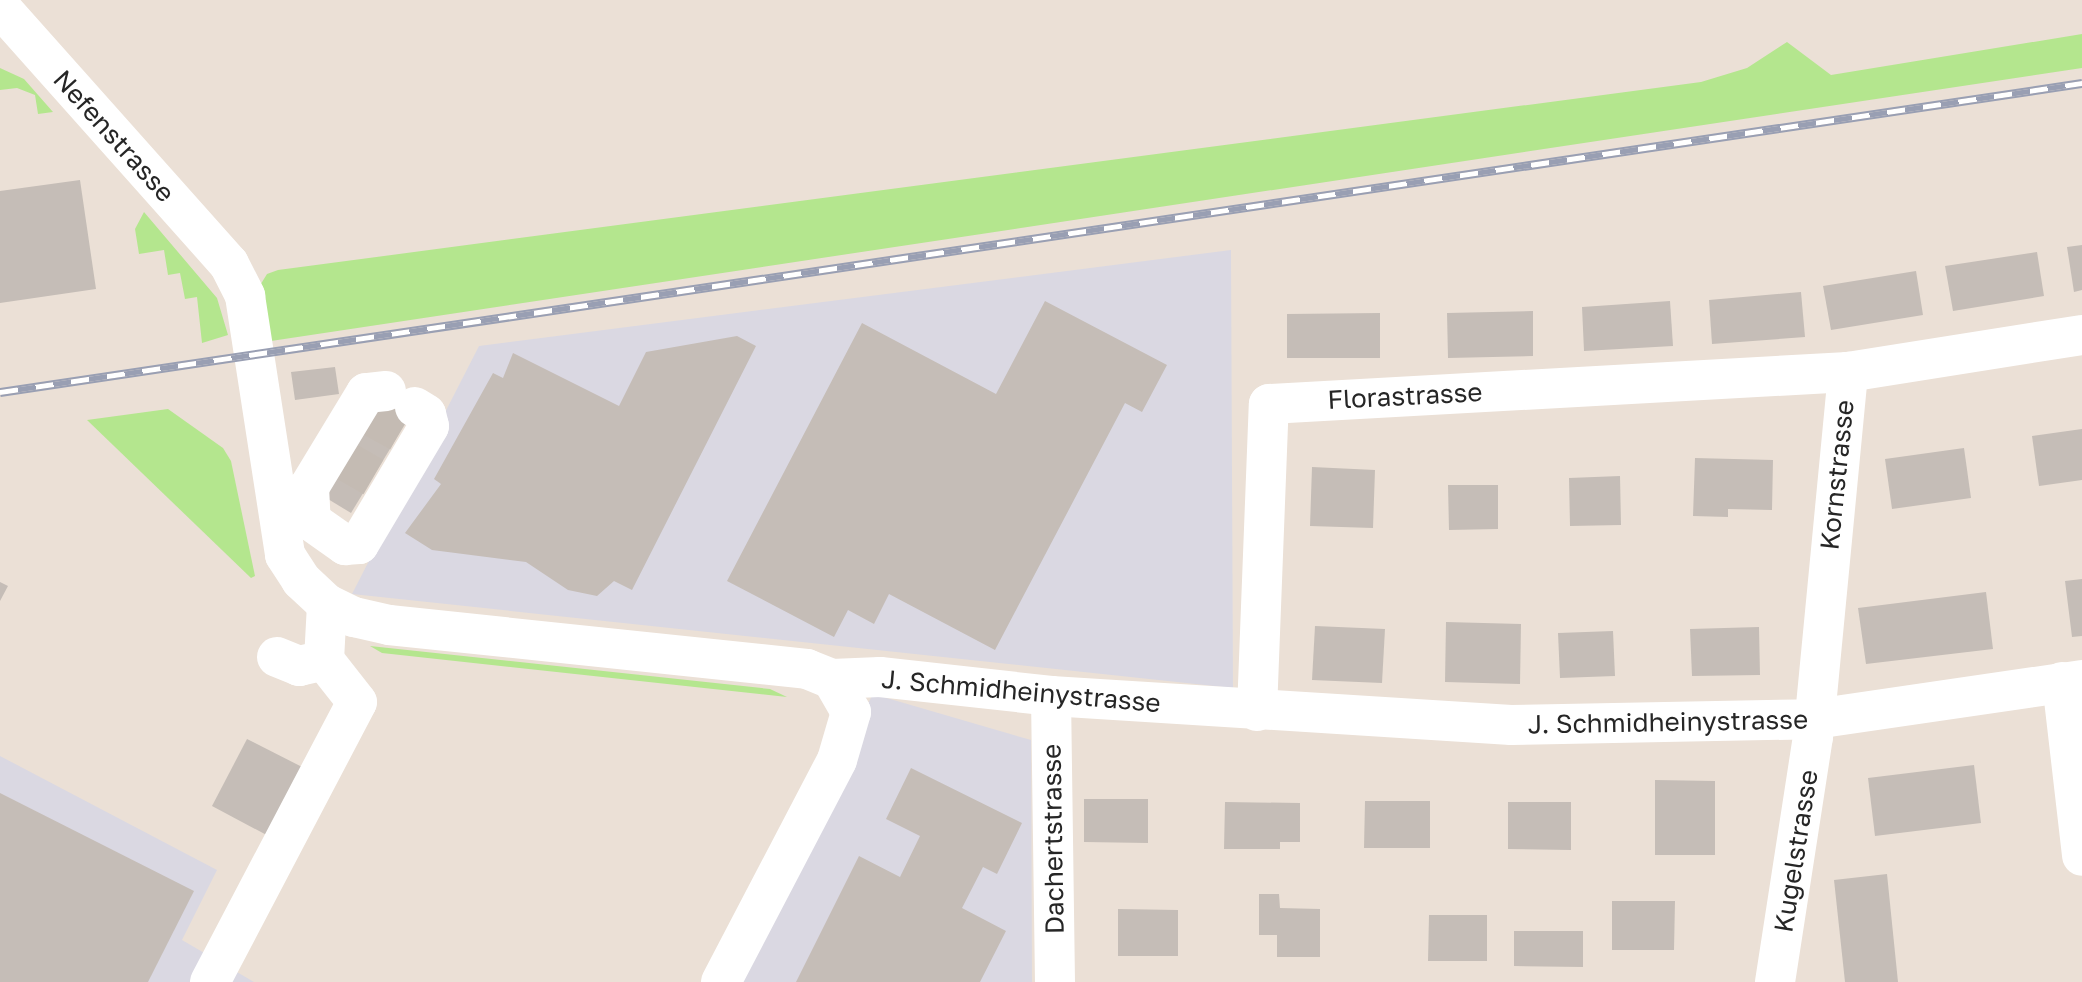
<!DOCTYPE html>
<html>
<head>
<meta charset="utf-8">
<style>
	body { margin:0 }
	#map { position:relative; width:2082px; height:982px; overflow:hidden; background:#ebe0d6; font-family:"Golos Text",sans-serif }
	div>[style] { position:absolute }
	.industrial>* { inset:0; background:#dad8e2 }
	.green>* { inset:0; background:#b4e68e }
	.building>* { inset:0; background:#c5bdb7 }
	.minor-tunnel>* { height:40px; margin-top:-20px; transform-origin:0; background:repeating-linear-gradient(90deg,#c4bbb3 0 40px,transparent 0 60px) }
	.minor>* { height:40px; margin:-20px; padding:0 20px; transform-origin:20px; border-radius:20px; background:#fff }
	.rail>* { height:9px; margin-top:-4.5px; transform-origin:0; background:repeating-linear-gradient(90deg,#fff 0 18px,#999fb3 0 36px); box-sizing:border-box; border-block:2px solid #999fb3 }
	span { translate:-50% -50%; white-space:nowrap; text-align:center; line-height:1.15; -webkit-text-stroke:7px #fff; paint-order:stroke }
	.street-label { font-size:26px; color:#262626 }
</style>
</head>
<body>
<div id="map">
	<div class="industrial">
		<div style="clip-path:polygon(1231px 250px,1233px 688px,352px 594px,479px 346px)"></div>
		<div style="clip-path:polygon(873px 694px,1031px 740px,1032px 982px,721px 982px)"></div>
		<div style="clip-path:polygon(0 756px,217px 870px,182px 940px,254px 982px,0 982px)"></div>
	</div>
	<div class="green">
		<div style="clip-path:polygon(2082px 34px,2082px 68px,271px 341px,259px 287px,267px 274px,278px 270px,1701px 82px,1747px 68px,1787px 42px,1831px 75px)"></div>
		<div style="clip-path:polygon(0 68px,24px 79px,53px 112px,38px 114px,35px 95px,17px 88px,0 90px)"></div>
		<div style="clip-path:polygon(144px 212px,217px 298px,228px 335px,202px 343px,197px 297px,185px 299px,180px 273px,168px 275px,164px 250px,139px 254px,135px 229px)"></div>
		<div style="clip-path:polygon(168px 409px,223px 448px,231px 461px,255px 576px,251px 578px,87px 420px)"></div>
		<div style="clip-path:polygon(370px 646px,770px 689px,787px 697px,382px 653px)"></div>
	</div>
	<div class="building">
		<div style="clip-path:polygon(80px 180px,96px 289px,0 303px,0 191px)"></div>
		<div style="clip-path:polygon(2082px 245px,2082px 290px,2074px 292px,2067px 247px)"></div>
		<div style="clip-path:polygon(2037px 252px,2044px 296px,1953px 311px,1945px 266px)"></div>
		<div style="clip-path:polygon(1916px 271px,1923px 315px,1831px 330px,1823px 286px)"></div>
		<div style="clip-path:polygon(1801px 292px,1805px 337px,1712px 344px,1709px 300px)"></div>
		<div style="clip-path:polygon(1045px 301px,1167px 365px,1142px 412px,1125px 403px,995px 650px,889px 594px,874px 624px,848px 610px,834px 637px,727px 581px,862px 323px,996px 394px)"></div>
		<div style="clip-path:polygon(1670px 301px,1673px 346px,1584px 351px,1582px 307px)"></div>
		<div style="clip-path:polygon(1533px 311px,1533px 356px,1448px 358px,1447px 313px)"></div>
		<div style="clip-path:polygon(1380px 313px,1380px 358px,1287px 358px,1287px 314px)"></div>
		<div style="clip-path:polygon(737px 336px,756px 346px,632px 590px,614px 581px,597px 596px,568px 590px,526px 562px,432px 550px,405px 533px,441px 484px,434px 479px,493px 373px,503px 378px,513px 353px,619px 406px,646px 352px)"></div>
		<div style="clip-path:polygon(335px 367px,339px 394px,295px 400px,291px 372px)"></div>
		<div style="clip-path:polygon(392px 381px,421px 398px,351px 513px,323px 496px)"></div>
		<div style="clip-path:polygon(2082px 429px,2082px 480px,2039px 486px,2032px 436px)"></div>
		<div style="clip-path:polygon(1964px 448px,1971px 498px,1892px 509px,1885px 459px)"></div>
		<div style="clip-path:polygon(1695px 458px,1773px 460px,1772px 510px,1728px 509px,1728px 517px,1693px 516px)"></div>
		<div style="clip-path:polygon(1312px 467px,1375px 470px,1373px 528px,1310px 526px)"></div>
		<div style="clip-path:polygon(1620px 476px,1621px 525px,1570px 526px,1569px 478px)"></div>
		<div style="clip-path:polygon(1448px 485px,1498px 485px,1498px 529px,1449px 530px)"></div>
		<div style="clip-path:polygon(2082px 579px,2082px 636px,2072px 637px,2065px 581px)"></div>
		<div style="clip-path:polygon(0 582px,8px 586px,0 601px)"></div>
		<div style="clip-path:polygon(1986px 592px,1993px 649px,1866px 664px,1858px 608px)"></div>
		<div style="clip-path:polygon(1446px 622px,1521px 624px,1520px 684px,1445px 682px)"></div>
		<div style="clip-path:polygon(1315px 626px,1385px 629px,1382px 683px,1312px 680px)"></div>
		<div style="clip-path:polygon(1759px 627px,1760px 675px,1692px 676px,1690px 629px)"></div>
		<div style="clip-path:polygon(1613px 631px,1615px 676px,1560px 678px,1558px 633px)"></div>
		<div style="clip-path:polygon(247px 739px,312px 772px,276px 840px,212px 806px)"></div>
		<div style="clip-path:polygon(1974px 765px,1981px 823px,1875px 836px,1868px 778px)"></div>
		<div style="clip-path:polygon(911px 768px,1022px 823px,997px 874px,983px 867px,962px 908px,1006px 931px,980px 982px,796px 982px,859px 856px,900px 877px,920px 836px,886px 819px)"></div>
		<div style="clip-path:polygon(1655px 780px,1715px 781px,1715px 855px,1655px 855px)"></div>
		<div style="clip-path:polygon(0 793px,194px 891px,148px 982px,0 982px)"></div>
		<div style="clip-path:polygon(1084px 799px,1148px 799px,1148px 843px,1084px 842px)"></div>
		<div style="clip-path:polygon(1365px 801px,1430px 801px,1430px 848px,1364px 848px)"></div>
		<div style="clip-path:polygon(1225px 802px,1300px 803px,1300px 842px,1280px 842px,1280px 849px,1224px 849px)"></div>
		<div style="clip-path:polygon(1508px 802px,1571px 802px,1571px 850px,1508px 849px)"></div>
		<div style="clip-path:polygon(1887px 874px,1898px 982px,1845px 982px,1834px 880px)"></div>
		<div style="clip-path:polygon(1259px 894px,1279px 894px,1280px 908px,1320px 909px,1320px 957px,1277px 957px,1277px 935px,1259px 935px)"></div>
		<div style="clip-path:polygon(1612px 901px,1675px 901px,1674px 950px,1612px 950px)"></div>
		<div style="clip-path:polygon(1118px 909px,1178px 910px,1178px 956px,1118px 956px)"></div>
		<div style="clip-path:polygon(1429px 915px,1487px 915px,1487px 961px,1428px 961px)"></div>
		<div style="clip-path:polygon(1514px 931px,1583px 931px,1583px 967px,1514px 966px)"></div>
	</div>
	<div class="minor-tunnel">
		<div style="left:371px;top:416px;width:33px;rotate:29deg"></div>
		<div style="left:344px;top:460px;width:34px;rotate:30deg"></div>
	</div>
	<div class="minor">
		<div style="left:0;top:7px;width:344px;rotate:48.3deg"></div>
		<div style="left:229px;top:264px;width:36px;rotate:63deg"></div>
		<div style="left:245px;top:296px;width:262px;rotate:81.2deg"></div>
		<div style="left:285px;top:555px;width:30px;rotate:57deg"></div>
		<div style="left:301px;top:580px;width:35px;rotate:43deg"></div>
		<div style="left:327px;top:604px;width:30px;rotate:26deg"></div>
		<div style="left:354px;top:617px;width:36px;rotate:13deg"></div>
		<div style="left:389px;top:625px;width:420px;rotate:6deg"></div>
		<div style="left:807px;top:669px;width:27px;rotate:22deg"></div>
		<div style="left:832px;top:679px;width:48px;rotate:-2.4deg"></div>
		<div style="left:880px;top:677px;width:172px;rotate:6.3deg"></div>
		<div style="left:1051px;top:696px;width:461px;rotate:3.6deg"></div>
		<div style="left:1511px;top:725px;width:304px;rotate:-1.1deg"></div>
		<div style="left:1815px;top:719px;width:270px;rotate:-8.3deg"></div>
		<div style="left:386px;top:391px;width:20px;rotate:174deg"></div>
		<div style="left:366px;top:393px;width:110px;rotate:121.2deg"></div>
		<div style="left:309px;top:487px;width:34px;rotate:87deg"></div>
		<div style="left:311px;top:521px;width:42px;rotate:35.2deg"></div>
		<div style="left:345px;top:545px;width:14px;rotate:-4deg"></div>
		<div style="left:359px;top:544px;width:137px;rotate:-59.3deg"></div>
		<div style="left:429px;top:426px;width:12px;rotate:-104deg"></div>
		<div style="left:426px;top:414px;width:13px;rotate:-148deg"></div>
		<div style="left:277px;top:657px;width:24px;rotate:22deg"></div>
		<div style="left:299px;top:666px;width:26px;rotate:-13deg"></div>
		<div style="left:2062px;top:682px;width:175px;rotate:83.4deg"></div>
		<div style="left:1051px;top:696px;width:286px;rotate:89.2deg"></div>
		<div style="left:1257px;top:711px;width:307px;rotate:-87.8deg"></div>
		<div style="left:1269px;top:404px;width:580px;rotate:-3.16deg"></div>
		<div style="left:210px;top:982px;width:316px;rotate:-62.3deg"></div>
		<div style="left:357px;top:702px;width:53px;rotate:-128.2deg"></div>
		<div style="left:324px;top:660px;width:56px;rotate:-86.9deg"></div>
		<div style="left:721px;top:982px;width:250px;rotate:-62.4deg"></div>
		<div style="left:837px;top:760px;width:50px;rotate:-73.7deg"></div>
		<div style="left:851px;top:712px;width:38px;rotate:-120deg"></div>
		<div style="left:1775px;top:982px;width:248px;rotate:-81.2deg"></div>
		<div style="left:1813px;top:737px;width:367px;rotate:-84.5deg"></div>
		<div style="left:1848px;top:372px;width:237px;rotate:-9deg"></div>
	</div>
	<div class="rail">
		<div style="left:0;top:392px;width:2105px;rotate:-8.44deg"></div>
	</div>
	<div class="street-label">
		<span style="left:114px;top:136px;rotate:48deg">Nefenstrasse</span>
		<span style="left:1405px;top:396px;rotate:-3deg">Florastrasse</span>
		<span style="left:1837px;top:475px;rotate:-84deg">Kornstrasse</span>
		<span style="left:1021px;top:691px;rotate:5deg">J. Schmidheinystrasse</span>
		<span style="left:1668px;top:722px;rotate:-1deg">J. Schmidheinystrasse</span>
		<span style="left:1053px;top:839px;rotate:-91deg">Dachertstrasse</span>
		<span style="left:1796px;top:851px;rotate:-81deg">Kugelstrasse</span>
	</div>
</div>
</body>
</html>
